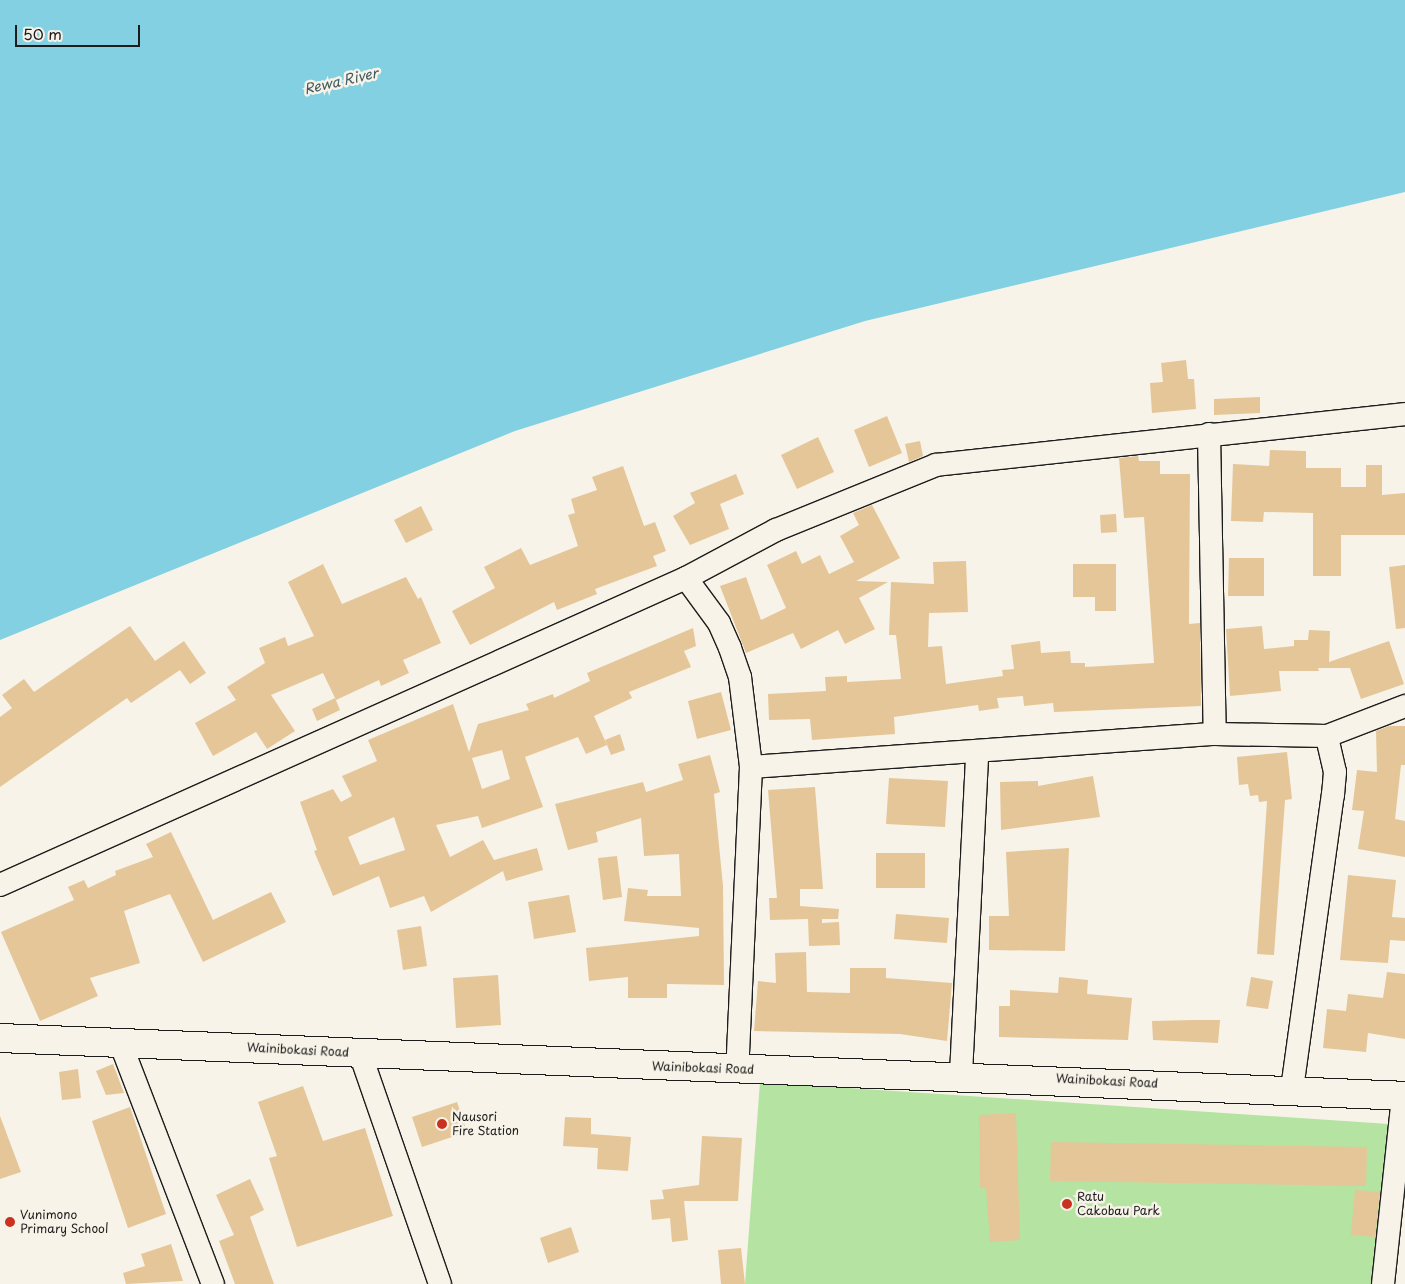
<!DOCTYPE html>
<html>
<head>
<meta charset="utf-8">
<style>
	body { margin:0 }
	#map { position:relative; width:1405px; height:1284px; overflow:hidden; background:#f7f3e8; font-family:"Playpen Sans",sans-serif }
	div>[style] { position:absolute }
	.green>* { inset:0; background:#b5e3a1 }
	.water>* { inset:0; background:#82d0e1 }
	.building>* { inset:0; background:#e5c698 }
	.roads { filter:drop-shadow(1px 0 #1c1c1c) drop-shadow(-1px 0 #1c1c1c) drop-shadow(0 1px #1c1c1c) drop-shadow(0 -1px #1c1c1c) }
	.minor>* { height:22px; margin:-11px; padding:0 11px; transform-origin:11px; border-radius:11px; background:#f7f3e8 }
	.major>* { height:28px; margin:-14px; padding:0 14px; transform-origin:14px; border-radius:14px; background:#f7f3e8 }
	.dots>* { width:14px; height:14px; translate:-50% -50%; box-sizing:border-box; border:2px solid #f7f3e8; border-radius:50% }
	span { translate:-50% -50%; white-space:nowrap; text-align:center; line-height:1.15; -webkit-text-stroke:5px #f7f3e8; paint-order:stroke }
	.street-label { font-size:12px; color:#1c1c1c }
	.poi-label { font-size:12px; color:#1c1c1c }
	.left { translate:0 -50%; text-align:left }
	.water-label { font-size:14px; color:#405b61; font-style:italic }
	.scale { position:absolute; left:15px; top:25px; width:125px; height:22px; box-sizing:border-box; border:2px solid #1c1c1c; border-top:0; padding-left:6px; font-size:15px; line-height:18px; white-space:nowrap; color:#1c1c1c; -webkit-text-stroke:4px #f7f3e8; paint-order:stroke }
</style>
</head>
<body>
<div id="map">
	<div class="green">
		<div style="clip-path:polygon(760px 1082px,1389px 1124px,1377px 1284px,745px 1284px)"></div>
	</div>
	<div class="water">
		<div style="clip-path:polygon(0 0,1405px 0,1405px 192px,865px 321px,515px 431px,0 640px)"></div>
	</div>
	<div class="building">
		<div style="clip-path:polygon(1186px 360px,1188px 379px,1194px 379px,1196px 409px,1152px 413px,1150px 383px,1163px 382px,1161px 363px)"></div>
		<div style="clip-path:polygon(1260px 397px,1260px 413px,1214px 415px,1214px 399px)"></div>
		<div style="clip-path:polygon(887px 416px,902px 453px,869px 467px,854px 430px)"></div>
		<div style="clip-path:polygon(818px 437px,834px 472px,797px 489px,781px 455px)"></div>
		<div style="clip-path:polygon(920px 441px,923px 456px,909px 462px,905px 444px)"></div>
		<div style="clip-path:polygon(1270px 450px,1306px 451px,1306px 468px,1341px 468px,1341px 487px,1366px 487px,1366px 465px,1382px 465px,1382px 495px,1405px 493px,1405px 535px,1341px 535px,1341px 576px,1313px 576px,1313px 513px,1264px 512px,1263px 522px,1231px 521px,1233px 464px,1269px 466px)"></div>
		<div style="clip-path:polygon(1138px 456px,1139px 461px,1160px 461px,1160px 474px,1190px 474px,1189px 624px,1200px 623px,1201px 706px,1054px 712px,1053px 703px,1024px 706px,1023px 696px,997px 698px,999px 708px,979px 711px,978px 705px,894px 717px,895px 734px,812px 740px,810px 719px,769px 720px,768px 694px,826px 691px,825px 677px,847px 676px,847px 682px,901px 679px,896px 635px,889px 635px,891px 582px,934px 584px,933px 562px,966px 561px,968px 612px,929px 613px,928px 647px,942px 646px,946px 684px,1003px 676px,1002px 670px,1014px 669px,1011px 645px,1040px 641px,1041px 653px,1070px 651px,1071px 663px,1085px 663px,1085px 667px,1154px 663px,1144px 517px,1124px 518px,1119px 458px)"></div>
		<div style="clip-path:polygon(623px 466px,644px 526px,655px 522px,666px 551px,653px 556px,657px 566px,595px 589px,597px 594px,557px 610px,554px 602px,470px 645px,452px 611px,495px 588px,484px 567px,521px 548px,530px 565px,578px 546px,568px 515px,575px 513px,571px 499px,597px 490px,592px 477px)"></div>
		<div style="clip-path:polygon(736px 474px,744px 494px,720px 504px,729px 529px,690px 545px,673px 516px,695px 503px,690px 493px)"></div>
		<div style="clip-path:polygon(872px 505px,900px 558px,856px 581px,888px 582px,859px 598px,875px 629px,845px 644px,838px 630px,801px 649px,793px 633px,746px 653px,720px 586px,746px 577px,761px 620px,786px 608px,767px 565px,796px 551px,802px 564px,820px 555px,829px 574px,854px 562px,840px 536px,859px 525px,853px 513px)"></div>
		<div style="clip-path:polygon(421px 506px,433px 530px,406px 543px,394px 520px)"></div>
		<div style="clip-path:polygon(1116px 514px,1117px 532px,1101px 533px,1100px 515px)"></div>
		<div style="clip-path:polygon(1229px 558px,1264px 558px,1264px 596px,1228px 596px)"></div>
		<div style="clip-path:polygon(323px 564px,342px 604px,406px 577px,418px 599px,421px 597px,441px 643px,403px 660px,409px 673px,381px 686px,379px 680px,336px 700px,323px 673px,271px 695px,295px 731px,267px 749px,256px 732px,213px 756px,195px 723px,236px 700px,227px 687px,265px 663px,259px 648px,285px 637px,288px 646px,314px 636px,288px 582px)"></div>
		<div style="clip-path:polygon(1073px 564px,1116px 564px,1116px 611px,1095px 611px,1095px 597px,1073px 597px)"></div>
		<div style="clip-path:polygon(1405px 565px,1405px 628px,1396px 629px,1389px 567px)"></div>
		<div style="clip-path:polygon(130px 626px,155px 661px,184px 641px,206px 673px,190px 684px,180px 670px,131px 703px,127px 698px,0 787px,0 717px,12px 708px,2px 695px,24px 679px,34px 692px)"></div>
		<div style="clip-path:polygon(1262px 626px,1264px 649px,1294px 646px,1294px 640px,1308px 640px,1309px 630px,1330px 631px,1329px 662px,1389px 641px,1404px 684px,1361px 699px,1350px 668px,1318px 668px,1319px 671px,1279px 671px,1281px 691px,1230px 696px,1226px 629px)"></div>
		<div style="clip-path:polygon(evenodd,693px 628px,696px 646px,684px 651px,691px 667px,629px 692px,632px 698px,594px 716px,607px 745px,586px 754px,578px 737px,525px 757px,543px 807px,482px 828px,478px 816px,436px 825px,450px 857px,483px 840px,494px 860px,537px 848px,543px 870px,506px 881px,503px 871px,431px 912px,424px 896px,390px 908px,379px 876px,333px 896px,314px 851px,317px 850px,300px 802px,333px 789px,341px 802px,352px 796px,342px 776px,377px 761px,368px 740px,453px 704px,469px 752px,478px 724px,529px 710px,526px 704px,553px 694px,554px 698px,590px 681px,587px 673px,693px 628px,502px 750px,510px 779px,482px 789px,472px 758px,502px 750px,693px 628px,394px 817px,405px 850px,360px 865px,348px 837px,394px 817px)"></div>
		<div style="clip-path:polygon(721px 692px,731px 730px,697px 739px,688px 701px)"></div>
		<div style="clip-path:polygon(335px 698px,340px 710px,317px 721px,312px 709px)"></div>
		<div style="clip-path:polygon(1389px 726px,1405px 726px,1405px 765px,1401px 765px,1395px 819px,1405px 821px,1405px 857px,1358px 849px,1364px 811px,1352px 810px,1357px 770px,1377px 772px,1376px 731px)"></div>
		<div style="clip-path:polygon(620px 734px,625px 750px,611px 755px,605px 740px)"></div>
		<div style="clip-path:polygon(1287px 752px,1292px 799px,1285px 800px,1274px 955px,1257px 954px,1267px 801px,1259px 802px,1258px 795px,1250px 796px,1248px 784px,1239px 785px,1237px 757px)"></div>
		<div style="clip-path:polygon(710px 755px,720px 792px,714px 794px,723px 886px,724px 985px,667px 984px,667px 998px,628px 998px,628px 977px,589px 981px,586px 948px,699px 936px,699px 928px,624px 921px,628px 888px,648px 890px,647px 896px,681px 896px,679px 854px,644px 856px,641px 818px,596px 832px,598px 842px,568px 850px,555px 804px,643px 782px,646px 792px,683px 780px,678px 764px)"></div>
		<div style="clip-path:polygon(1093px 776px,1100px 817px,1001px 830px,1000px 782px,1038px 781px,1038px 786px)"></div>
		<div style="clip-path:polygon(889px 778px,948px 781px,945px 827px,886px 824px)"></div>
		<div style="clip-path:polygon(815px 787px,823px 889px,800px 889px,800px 906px,839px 909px,838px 919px,822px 919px,822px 923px,839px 922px,840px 945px,809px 946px,808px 919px,770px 920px,769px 898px,777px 898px,768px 790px)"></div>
		<div style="clip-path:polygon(171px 832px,213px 920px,271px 892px,286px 922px,203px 962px,170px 894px,124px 911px,140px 963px,90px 978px,98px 996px,40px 1021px,1px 932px,74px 900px,68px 887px,84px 880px,88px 888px,116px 875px,115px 871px,153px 857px,146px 844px)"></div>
		<div style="clip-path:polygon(1069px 848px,1065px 951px,989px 950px,989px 916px,1009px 916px,1006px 852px)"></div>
		<div style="clip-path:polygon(876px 853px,925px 853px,925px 888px,876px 888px)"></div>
		<div style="clip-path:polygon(617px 856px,622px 897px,603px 900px,598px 858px)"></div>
		<div style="clip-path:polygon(1348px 875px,1396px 880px,1392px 917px,1405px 918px,1405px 941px,1390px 940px,1388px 963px,1340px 960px)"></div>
		<div style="clip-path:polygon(569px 895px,576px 932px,534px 939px,528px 902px)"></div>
		<div style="clip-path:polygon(896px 914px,949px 918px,947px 943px,894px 939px)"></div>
		<div style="clip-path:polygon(421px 926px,427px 966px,403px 970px,397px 930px)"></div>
		<div style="clip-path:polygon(806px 952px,807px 992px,850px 993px,850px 968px,886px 968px,886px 978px,952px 983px,947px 1041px,900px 1034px,754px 1031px,758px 981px,776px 983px,775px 953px)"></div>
		<div style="clip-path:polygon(1387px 972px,1405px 974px,1405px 1039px,1368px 1033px,1366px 1052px,1323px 1048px,1327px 1009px,1346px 1011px,1348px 994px,1383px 998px)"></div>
		<div style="clip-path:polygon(498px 975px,501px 1025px,456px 1028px,453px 978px)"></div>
		<div style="clip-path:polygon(1059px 977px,1088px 980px,1087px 994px,1132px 998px,1128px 1040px,999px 1037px,999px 1006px,1010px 1006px,1010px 990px,1058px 993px)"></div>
		<div style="clip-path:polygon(1251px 977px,1273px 981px,1268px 1009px,1246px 1006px)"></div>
		<div style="clip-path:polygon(1194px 1020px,1220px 1020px,1218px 1043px,1153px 1040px,1152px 1021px)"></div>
		<div style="clip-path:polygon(113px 1064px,124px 1093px,106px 1095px,96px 1071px)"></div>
		<div style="clip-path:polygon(78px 1069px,81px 1098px,62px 1100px,59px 1072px)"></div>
		<div style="clip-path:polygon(303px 1086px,323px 1141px,365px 1128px,393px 1216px,297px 1247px,269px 1158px,277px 1156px,258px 1102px)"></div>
		<div style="clip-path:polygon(457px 1102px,467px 1132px,422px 1147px,412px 1117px)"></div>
		<div style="clip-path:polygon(130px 1107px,166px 1214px,128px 1228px,92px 1121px)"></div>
		<div style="clip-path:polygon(1016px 1113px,1020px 1240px,990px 1242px,986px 1188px,980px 1188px,979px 1115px)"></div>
		<div style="clip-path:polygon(0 1116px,21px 1172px,0 1179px)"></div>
		<div style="clip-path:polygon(565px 1117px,591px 1118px,591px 1134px,631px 1137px,628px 1171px,597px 1169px,598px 1148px,563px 1146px)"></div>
		<div style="clip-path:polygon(702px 1136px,742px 1138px,738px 1201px,684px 1201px,688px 1240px,672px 1242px,670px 1218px,652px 1220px,650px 1200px,664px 1199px,662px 1190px,699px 1185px)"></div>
		<div style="clip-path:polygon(1051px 1142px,1367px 1147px,1366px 1186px,1050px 1181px)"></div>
		<div style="clip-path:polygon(250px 1179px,264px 1210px,250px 1217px,274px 1284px,235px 1284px,219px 1241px,234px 1235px,216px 1195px)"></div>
		<div style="clip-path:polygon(1355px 1190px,1380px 1192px,1375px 1237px,1351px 1235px)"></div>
		<div style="clip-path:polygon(571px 1227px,579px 1252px,548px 1263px,540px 1238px)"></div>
		<div style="clip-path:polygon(171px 1244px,183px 1281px,126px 1284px,123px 1273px,145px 1266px,141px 1254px)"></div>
		<div style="clip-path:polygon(741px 1248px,745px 1284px,721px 1284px,718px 1250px)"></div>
	</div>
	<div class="roads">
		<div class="minor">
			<div style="left:1209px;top:434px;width:300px;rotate:88.9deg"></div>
			<div style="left:686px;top:578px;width:56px;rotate:53.7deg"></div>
			<div style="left:719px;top:623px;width:27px;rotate:66deg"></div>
			<div style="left:730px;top:648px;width:31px;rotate:71deg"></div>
			<div style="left:740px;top:677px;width:91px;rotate:83deg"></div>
			<div style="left:751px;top:767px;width:303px;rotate:92.6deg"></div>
			<div style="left:751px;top:767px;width:465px;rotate:-4.1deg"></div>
			<div style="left:1215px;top:734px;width:112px;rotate:1deg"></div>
			<div style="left:1327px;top:736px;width:84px;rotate:-21deg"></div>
			<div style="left:0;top:885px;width:752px;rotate:-24.11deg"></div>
			<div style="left:686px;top:578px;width:102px;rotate:-28.1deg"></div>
			<div style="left:776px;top:530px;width:173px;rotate:-22.1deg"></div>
			<div style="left:936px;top:465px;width:472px;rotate:-6.2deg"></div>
			<div style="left:120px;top:1042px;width:259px;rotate:69deg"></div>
			<div style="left:360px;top:1053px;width:244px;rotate:70.9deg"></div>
			<div style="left:961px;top:1074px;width:321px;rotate:-87.1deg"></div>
			<div style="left:1292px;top:1089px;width:297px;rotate:-82.1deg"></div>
			<div style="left:1333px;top:795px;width:23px;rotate:-85deg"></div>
			<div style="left:1335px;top:772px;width:37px;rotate:-103deg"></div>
			<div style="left:1383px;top:1284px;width:189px;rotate:-83.9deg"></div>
		</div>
		<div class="major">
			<div style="left:0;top:1038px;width:1406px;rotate:2.36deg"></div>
		</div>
	</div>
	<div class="dots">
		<div style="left:442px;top:1124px;background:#c8321e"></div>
		<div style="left:1067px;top:1204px;background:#c8321e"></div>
		<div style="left:10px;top:1222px;background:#c8321e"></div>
	</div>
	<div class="street-label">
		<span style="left:298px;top:1050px;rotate:3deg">Wainibokasi Road</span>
		<span style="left:703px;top:1068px;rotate:2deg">Wainibokasi Road</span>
		<span style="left:1107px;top:1081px;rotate:3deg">Wainibokasi Road</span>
	</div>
	<div class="poi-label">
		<span class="left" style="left:452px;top:1124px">Nausori<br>Fire Station</span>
		<span class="left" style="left:1077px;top:1204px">Ratu<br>Cakobau Park</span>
		<span class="left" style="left:20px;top:1222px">Vunimono<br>Primary School</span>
	</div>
	<div class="water-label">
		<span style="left:341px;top:81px;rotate:-13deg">Rewa River</span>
	</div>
	<div class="scale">50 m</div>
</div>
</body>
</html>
